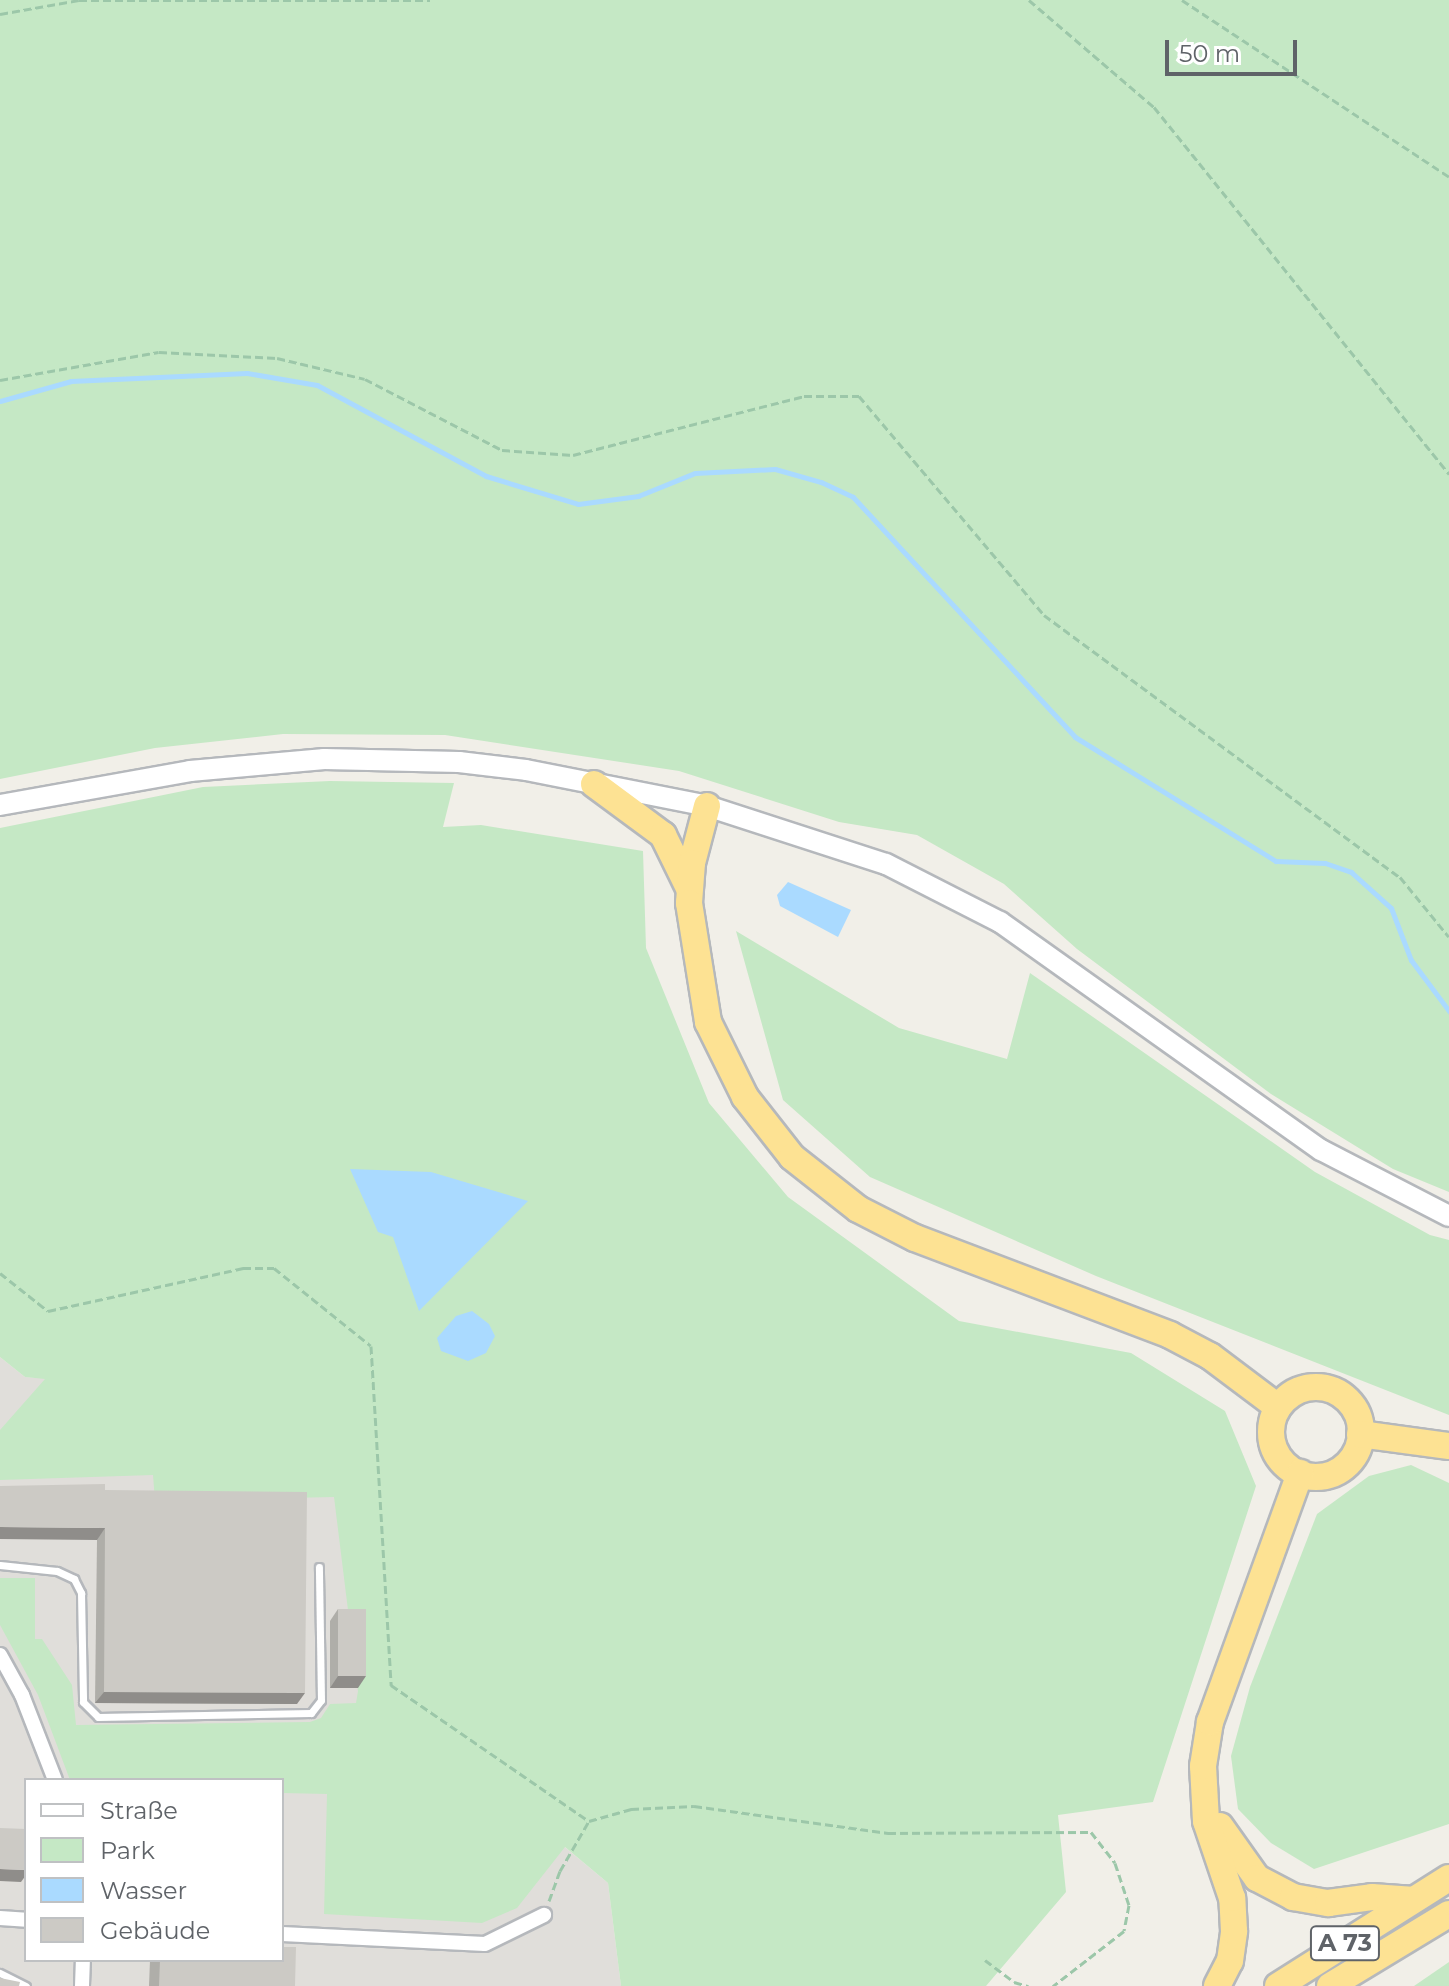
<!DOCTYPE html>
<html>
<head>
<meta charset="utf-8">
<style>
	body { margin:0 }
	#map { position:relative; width:1449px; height:1986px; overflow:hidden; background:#f1efe8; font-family:Montserrat,sans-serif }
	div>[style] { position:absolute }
	.industrial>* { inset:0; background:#e0deda }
	.green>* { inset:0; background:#c5e8c5 }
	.water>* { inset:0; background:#aadaff }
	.stream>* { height:5px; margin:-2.5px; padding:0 2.5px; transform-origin:2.5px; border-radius:2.5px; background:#aadaff }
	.path>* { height:3px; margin-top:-1.5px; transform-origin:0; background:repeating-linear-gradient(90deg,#9cc7a9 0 8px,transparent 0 12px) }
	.roads { filter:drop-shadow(2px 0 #b5b8bc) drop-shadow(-2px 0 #b5b8bc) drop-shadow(0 2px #b5b8bc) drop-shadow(0 -2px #b5b8bc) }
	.lane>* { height:7px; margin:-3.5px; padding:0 3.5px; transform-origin:3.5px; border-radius:3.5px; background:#fff }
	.street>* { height:14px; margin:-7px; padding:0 7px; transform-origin:7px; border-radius:7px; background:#fff }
	.secondary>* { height:20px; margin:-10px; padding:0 10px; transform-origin:10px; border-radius:10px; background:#fff }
	.highway>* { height:26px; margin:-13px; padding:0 13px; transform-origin:13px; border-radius:13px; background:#fde293 }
	.highway>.ring { margin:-13px; padding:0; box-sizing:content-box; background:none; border:26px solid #fde293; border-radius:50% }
	.wall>* { inset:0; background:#afaea9 }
	.shaded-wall>* { inset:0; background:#8f8d8a }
	.building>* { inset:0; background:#cccac5 }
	span { translate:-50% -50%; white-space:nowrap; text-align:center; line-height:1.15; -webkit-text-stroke:8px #fff; paint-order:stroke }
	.shield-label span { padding:2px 6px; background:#fff; border:2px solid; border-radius:6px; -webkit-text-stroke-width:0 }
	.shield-label { font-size:24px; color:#5f6368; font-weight:700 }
	.legend { position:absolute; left:24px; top:1778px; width:260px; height:184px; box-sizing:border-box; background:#fff; border:2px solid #bfc1c3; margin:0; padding:10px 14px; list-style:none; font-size:24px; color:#5f6368 }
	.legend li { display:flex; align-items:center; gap:16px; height:40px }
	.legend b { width:40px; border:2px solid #bfc1c3 }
	.scale { position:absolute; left:1165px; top:40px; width:132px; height:36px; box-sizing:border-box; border:4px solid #5f6368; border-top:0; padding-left:10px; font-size:24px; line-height:28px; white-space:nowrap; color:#5f6368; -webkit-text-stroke:6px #fff; paint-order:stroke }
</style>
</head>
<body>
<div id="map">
	<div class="industrial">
		<div style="clip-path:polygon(evenodd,0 1357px,25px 1377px,352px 1397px,483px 1779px,608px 1883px,621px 1986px,0 1986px,0 1357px,26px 1780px,282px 1780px,282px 1960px,26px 1960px,26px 1780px)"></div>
	</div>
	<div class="green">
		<div style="clip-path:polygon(0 0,1449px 0,1449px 1192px,1393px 1169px,1271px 1094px,1077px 949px,1004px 884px,917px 835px,839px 822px,679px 771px,445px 735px,283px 734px,155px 748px,0 779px)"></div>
		<div style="clip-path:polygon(330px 781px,454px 783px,443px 827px,481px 825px,643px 851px,646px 948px,709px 1103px,788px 1197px,959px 1321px,1131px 1353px,1225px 1411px,1256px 1486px,1153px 1802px,1058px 1815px,1066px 1892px,986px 1986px,621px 1986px,608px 1883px,565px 1847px,517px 1908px,482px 1923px,324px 1914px,327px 1794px,282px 1793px,282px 1780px,70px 1780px,38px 1695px,0 1625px,0 1578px,35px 1578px,35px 1639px,42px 1639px,72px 1685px,76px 1725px,310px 1722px,321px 1718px,330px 1704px,356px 1703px,358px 1691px,334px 1497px,155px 1501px,153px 1475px,0 1480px,0 1430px,45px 1379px,25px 1377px,0 1357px,0 828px,203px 787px)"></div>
		<div style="clip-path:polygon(736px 931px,899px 1028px,1007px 1059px,1030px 973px,1315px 1172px,1430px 1235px,1449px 1240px,1449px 1415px,1096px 1276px,870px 1177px,783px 1100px)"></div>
		<div style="clip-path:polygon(1411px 1465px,1449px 1483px,1449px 1824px,1314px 1869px,1271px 1843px,1238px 1809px,1231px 1756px,1250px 1687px,1317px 1514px,1369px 1476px)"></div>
		<div style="clip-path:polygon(1449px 1962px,1449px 1986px,1414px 1986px)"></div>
	</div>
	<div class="water">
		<div style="clip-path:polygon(788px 882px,851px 910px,838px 937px,780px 906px,777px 895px)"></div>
		<div style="clip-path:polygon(350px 1169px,431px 1172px,528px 1201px,419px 1311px,393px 1237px,378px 1232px)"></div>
		<div style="clip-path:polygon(472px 1311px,489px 1324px,495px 1336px,486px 1353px,468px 1361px,441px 1351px,437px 1338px,456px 1316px)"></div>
	</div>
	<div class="stream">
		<div style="left:0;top:401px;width:74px;rotate:-15.7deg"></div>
		<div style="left:71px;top:381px;width:176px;rotate:-2.6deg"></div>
		<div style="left:247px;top:373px;width:71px;rotate:9.7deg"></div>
		<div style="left:317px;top:385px;width:192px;rotate:28.3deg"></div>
		<div style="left:486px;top:476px;width:96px;rotate:16.9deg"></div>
		<div style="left:578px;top:504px;width:61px;rotate:-7.6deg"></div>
		<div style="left:638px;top:496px;width:61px;rotate:-22deg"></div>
		<div style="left:695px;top:473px;width:80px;rotate:-2.9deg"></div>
		<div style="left:775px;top:469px;width:48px;rotate:15.8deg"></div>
		<div style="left:821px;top:482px;width:35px;rotate:25deg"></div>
		<div style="left:853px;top:497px;width:327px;rotate:47.2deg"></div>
		<div style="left:1075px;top:737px;width:236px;rotate:31.7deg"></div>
		<div style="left:1276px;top:861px;width:49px;rotate:2.3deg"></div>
		<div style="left:1325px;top:863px;width:28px;rotate:19deg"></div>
		<div style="left:1351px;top:872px;width:54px;rotate:42deg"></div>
		<div style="left:1391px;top:908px;width:56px;rotate:69deg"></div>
		<div style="left:1411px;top:960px;width:64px;rotate:53.3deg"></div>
	</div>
	<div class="path">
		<div style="left:1029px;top:0;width:165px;rotate:40.6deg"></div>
		<div style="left:1154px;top:107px;width:471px;rotate:51.2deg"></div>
		<div style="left:1182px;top:0;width:320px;rotate:33.5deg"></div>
		<div style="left:0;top:14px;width:80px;rotate:-10deg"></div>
		<div style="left:79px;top:0;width:351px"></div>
		<div style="left:0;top:380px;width:161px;rotate:-10deg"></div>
		<div style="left:159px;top:352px;width:118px;rotate:2.9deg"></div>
		<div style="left:277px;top:358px;width:90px;rotate:13.4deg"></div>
		<div style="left:365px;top:379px;width:154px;rotate:27.4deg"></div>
		<div style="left:502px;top:450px;width:71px;rotate:4deg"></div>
		<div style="left:573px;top:455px;width:238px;rotate:-14.3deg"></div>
		<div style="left:804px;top:396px;width:55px"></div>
		<div style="left:859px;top:396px;width:287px;rotate:49.8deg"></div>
		<div style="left:1044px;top:615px;width:442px;rotate:36.4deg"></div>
		<div style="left:1400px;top:877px;width:77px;rotate:50.8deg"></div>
		<div style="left:0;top:1273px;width:61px;rotate:38.4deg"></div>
		<div style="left:48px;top:1311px;width:200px;rotate:-12.4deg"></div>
		<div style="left:243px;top:1268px;width:31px"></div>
		<div style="left:274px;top:1268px;width:124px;rotate:38.8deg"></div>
		<div style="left:371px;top:1346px;width:340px;rotate:86.6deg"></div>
		<div style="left:391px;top:1685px;width:240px;rotate:34.5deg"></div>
		<div style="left:549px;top:1901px;width:32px;rotate:-70deg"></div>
		<div style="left:560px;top:1871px;width:58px;rotate:-59.9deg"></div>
		<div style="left:589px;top:1821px;width:44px;rotate:-15.9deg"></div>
		<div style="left:631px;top:1809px;width:63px;rotate:-2.7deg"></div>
		<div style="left:694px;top:1806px;width:196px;rotate:7.9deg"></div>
		<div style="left:888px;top:1833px;width:203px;rotate:-0.3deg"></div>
		<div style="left:1091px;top:1832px;width:39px;rotate:52deg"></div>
		<div style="left:1115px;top:1863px;width:44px;rotate:71.6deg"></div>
		<div style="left:1129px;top:1905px;width:26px;rotate:101deg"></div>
		<div style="left:1124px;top:1931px;width:90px;rotate:142.2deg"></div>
		<div style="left:985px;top:1960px;width:36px;rotate:37deg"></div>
		<div style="left:1014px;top:1982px;width:15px;rotate:16deg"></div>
	</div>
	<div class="roads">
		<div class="lane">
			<div style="left:0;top:1565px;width:57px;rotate:6deg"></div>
			<div style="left:57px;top:1571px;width:19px;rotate:25deg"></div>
			<div style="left:74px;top:1579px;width:16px;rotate:63deg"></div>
			<div style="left:81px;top:1593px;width:109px;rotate:88.9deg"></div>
			<div style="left:83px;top:1702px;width:21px;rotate:45deg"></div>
			<div style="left:98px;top:1717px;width:213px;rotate:-1.1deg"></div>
			<div style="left:311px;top:1713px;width:16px;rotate:-52deg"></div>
			<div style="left:321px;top:1700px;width:133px;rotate:-90.9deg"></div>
			<div style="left:0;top:1973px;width:29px;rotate:27deg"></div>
		</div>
		<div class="street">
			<div style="left:0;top:1655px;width:46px;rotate:61.2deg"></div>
			<div style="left:22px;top:1695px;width:91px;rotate:68.8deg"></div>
			<div style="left:0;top:1918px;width:26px;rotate:4deg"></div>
			<div style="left:282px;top:1934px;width:203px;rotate:2.8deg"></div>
			<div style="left:485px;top:1944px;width:66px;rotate:-26.2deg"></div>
			<div style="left:82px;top:1986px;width:26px;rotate:-88deg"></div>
		</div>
		<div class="secondary">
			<div style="left:0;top:805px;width:193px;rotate:-10.1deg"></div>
			<div style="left:190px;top:771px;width:135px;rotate:-5.1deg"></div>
			<div style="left:324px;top:759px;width:135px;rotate:1.3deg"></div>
			<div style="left:459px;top:762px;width:67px;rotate:6.8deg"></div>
			<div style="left:526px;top:770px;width:185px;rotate:11.2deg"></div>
			<div style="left:707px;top:806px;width:188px;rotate:18deg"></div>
			<div style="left:886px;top:864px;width:128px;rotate:27deg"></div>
			<div style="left:1000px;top:922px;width:394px;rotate:35.4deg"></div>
			<div style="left:1321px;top:1150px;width:144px;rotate:27.3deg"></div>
		</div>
		<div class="highway">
			<div style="left:594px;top:784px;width:86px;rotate:36.5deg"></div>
			<div style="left:663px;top:835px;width:59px;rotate:63.9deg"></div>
			<div style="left:707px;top:806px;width:59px;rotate:104.7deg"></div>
			<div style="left:692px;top:863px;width:40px;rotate:94.3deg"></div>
			<div style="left:689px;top:903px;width:121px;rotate:80.9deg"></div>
			<div style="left:708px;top:1022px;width:84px;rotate:63.7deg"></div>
			<div style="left:745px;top:1097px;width:76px;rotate:51.9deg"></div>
			<div style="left:792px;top:1157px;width:84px;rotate:38.2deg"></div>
			<div style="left:858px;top:1209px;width:64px;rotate:27deg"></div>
			<div style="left:915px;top:1238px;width:273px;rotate:20.8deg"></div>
			<div style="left:1170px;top:1335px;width:45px;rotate:27.7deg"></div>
			<div style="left:1210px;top:1356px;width:85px;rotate:36.9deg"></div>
			<div class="ring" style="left:1271px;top:1387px;width:64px;height:64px"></div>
			<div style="left:1360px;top:1434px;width:90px;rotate:7.7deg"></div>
			<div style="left:1220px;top:1826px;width:64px;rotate:54.6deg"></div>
			<div style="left:1257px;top:1878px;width:41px;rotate:27.8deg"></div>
			<div style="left:1293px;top:1897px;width:36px;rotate:10deg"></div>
			<div style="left:1328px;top:1903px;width:44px;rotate:-7.8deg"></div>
			<div style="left:1372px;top:1897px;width:39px;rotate:4deg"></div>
			<div style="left:1217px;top:1986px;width:28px;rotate:-63deg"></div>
			<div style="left:1230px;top:1961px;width:30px;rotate:-82deg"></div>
			<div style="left:1234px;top:1931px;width:33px;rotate:-93deg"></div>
			<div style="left:1232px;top:1898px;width:81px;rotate:-108.7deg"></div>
			<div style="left:1206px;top:1821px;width:55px;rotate:-93.1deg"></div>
			<div style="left:1203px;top:1766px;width:45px;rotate:-81deg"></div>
			<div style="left:1210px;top:1722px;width:265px;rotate:-70.1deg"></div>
			<div style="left:1278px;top:1986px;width:202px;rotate:-32.3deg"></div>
			<div style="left:1330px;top:1986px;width:139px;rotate:-31.2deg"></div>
		</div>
	</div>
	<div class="wall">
		<div style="clip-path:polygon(105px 1490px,297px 1704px,95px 1703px,97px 1540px)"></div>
		<div style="clip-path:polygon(338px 1609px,358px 1688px,330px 1688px,330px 1621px)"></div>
		<div style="clip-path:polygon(150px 1960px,282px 1960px,295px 1986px,149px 1986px)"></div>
	</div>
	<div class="shaded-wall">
		<div style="clip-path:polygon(0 1527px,105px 1528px,97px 1540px,0 1539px)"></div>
		<div style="clip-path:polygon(338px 1676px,366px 1676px,358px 1688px,330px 1688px)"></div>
		<div style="clip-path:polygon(104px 1692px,305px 1693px,297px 1704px,95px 1703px)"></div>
		<div style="clip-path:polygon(0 1869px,26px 1870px,26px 1875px,21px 1882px,0 1881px)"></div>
	</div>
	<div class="building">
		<div style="clip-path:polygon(105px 1484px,105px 1490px,307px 1492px,305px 1693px,104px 1692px,105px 1528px,0 1527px,0 1486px)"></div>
		<div style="clip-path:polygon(338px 1609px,366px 1609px,366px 1676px,338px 1676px)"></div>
		<div style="clip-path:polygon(0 1828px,26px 1829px,26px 1870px,0 1869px)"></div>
		<div style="clip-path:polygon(282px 1947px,296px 1947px,295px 1986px,159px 1986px,160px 1960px,282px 1960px)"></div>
		<div style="clip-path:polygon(0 1978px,20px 1982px,19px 1986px,0 1986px)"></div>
	</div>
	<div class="shield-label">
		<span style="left:1345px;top:1943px">A 73</span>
	</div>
	<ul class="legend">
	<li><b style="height:10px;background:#fff"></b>Straße</li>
	<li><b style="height:22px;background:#c5e8c5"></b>Park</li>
	<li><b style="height:22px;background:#aadaff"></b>Wasser</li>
	<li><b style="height:22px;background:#cccac5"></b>Gebäude</li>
	</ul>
	<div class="scale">50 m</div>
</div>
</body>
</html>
